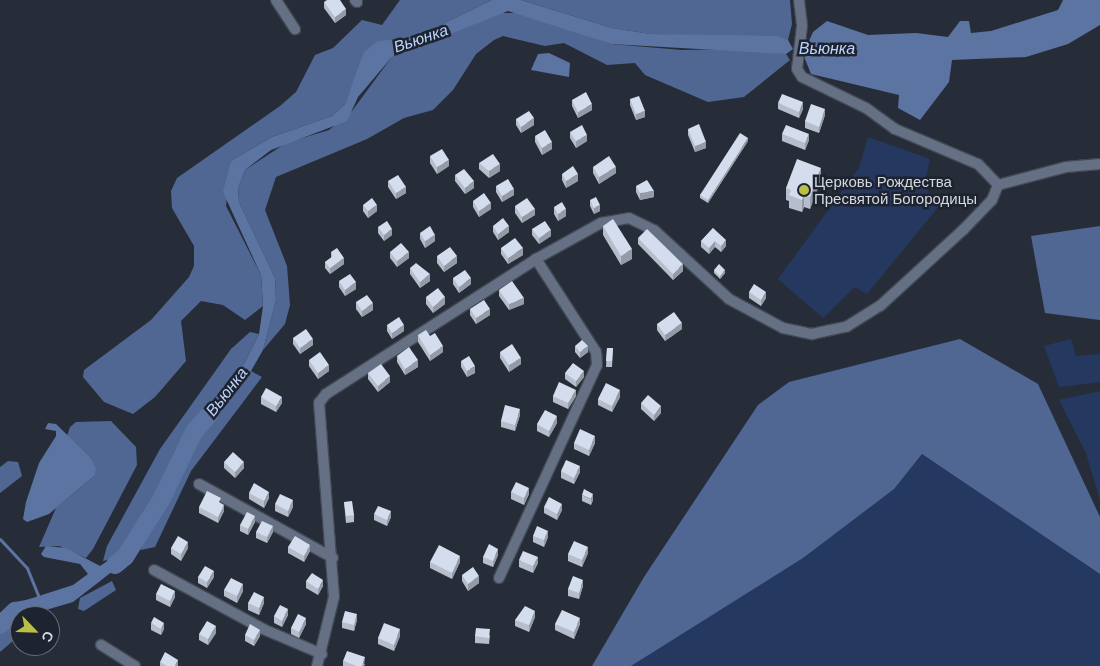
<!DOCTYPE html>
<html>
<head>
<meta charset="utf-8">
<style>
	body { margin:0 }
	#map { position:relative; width:1100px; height:666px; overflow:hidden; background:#262d39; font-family:Helvetica,sans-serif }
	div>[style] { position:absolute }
	.green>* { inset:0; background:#253960 }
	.forest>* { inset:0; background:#506793 }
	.water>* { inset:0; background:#5c74a1 }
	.stream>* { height:3px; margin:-1.5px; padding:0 1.5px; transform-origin:1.5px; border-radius:1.5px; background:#5c74a1 }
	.river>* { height:18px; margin:-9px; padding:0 9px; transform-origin:9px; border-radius:9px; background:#5c74a1 }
	.roads { filter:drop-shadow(1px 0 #424954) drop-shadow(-1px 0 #424954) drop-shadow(0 1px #424954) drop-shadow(0 -1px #424954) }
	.minor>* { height:10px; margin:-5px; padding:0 5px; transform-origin:5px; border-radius:5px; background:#657084 }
	.wall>* { inset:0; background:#b6becc }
	.shaded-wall>* { inset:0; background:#949ba6 }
	.building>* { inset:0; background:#d4dded }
	.dots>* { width:14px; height:14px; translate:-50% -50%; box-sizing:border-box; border:2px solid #1d232f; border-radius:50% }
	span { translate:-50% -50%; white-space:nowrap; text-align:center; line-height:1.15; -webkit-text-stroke:5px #1d232f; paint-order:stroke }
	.poi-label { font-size:15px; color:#d4d9e1 }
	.left { translate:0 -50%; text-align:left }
	.water-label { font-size:16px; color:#bdd4fe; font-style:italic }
	.north { position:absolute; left:10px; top:606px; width:50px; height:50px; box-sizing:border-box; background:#1d232f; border:1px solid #666c76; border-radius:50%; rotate:114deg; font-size:14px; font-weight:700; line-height:20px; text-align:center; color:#d4d9e1 }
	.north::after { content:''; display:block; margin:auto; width:18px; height:22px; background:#bac046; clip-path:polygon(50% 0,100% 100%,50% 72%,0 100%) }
</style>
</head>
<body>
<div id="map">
	<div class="green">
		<div style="clip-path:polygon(868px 137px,930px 159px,924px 186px,939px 206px,867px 294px,855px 287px,823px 318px,778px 279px,859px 168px)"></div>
		<div style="clip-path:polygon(1071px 339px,1076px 356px,1100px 354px,1100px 382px,1059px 387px,1044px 346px)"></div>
		<div style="clip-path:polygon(1100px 391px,1100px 500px,1086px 453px,1059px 400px)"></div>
		<div style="clip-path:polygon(922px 454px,1100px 574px,1100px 666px,631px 666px,894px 489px)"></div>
	</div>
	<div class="forest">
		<div style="clip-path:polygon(400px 0,492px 0,414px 38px,404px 38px,350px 91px,345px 104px,332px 116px,272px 137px,231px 161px,226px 206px,261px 275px,263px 306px,245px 320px,223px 305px,201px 301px,181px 321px,186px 361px,155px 397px,133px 414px,104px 402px,83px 377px,84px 370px,151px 320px,189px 277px,194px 266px,194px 246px,172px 208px,171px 191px,177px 178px,280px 106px,296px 92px,315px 55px,333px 48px,362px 20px,382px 25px)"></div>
		<div style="clip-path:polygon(521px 0,790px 0,792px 24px,788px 40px,651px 34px,612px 28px)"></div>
		<div style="clip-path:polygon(501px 13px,521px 13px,611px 44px,682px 50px,740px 49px,786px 54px,790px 60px,744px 97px,708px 102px,645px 75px,635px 63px,607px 65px,564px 43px,545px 46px,503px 36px,494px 40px,476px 54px,453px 90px,433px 110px,404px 118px,367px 139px,276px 177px,265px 210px,287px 266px,290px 305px,285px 324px,263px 350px,276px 300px,275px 278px,239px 202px,238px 188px,245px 170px,286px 143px,329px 130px,352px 111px,391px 58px)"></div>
		<div style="clip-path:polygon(1100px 226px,1100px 320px,1045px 313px,1031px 236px)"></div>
		<div style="clip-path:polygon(250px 332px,259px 334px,244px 364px,184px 445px,138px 533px,116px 558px,103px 561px,107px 546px,160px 449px,231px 349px)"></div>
		<div style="clip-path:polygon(960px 339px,1038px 384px,1100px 517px,1100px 574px,922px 454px,894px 489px,803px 558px,631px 666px,592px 666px,644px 577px,758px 405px,789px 382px)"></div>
		<div style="clip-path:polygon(251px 371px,262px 377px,191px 471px,155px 547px,141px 550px,142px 537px,180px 472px,196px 434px)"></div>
		<div style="clip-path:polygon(111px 421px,136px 447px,137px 465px,93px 549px,86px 558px,59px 546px,39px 547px,56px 508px,94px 476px,91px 458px,67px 436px,70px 427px,76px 422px)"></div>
		<div style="clip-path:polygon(8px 461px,18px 462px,22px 476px,0 493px,0 467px)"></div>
		<div style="clip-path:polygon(112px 581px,116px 590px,84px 611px,78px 609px,80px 598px)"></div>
		<div style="clip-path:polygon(20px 618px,20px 635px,0 652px,0 630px)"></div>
	</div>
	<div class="water">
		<div style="clip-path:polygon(492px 0,521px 0,612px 28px,651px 34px,777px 36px,788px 40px,793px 49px,786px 54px,611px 44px,508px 11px,391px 58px,358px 97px,347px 121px,271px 150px,245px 170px,238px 188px,239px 202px,275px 278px,276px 300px,263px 350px,251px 371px,196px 434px,195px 428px,244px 364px,259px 334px,263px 306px,261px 275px,223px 192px,231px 161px,272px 137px,332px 116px,345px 104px,364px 52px,378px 41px,414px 38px)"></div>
		<div style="clip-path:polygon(1063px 0,1100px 0,1100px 25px,1068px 44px,1026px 57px,952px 60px,949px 82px,920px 120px,898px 108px,899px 95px,811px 74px,803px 54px,813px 32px,827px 21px,868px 35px,916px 33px,948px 37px,960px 21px,969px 21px,971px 33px,991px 31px,1058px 10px)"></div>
		<div style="clip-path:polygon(549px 53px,570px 63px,569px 77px,531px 70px,538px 54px)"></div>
		<div style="clip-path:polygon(48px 423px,56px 424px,91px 458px,96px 469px,94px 476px,49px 514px,27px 522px,23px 519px,26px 502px,39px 463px,56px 436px,56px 431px,45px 429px)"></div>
		<div style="clip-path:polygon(46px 546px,66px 548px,100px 566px,127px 548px,133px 550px,131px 557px,73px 602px,15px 619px,10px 612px,17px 603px,73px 585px,88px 574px,80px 564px,44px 557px,41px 554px)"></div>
	</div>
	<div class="stream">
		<div style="left:0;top:539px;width:40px;rotate:47deg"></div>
		<div style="left:27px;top:568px;width:32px;rotate:68deg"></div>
	</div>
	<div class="river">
		<div style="left:115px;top:565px;width:13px;rotate:-39deg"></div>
		<div style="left:125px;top:557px;width:67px;rotate:-57.7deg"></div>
		<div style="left:161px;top:500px;width:76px;rotate:-64.1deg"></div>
		<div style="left:194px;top:432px;width:23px;rotate:-49deg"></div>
		<div style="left:0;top:625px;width:21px;rotate:-43deg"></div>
		<div style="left:15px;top:611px;width:17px;rotate:-10deg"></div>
	</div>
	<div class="roads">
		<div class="minor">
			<div style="left:276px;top:0;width:35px;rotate:57deg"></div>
			<div style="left:355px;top:0;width:3px;rotate:45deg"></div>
			<div style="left:799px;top:0;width:26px;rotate:83deg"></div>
			<div style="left:802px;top:26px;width:43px;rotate:96.6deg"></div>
			<div style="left:797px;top:69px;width:9px;rotate:58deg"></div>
			<div style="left:802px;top:77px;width:71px;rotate:25.8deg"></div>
			<div style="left:866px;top:108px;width:36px;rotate:36deg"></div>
			<div style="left:895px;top:129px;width:90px;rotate:22.9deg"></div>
			<div style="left:978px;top:164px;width:29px;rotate:46deg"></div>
			<div style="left:998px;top:185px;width:70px;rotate:-14.8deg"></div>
			<div style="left:1066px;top:167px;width:34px;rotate:-5deg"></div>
			<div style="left:199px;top:484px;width:153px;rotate:28.9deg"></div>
			<div style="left:154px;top:570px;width:124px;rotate:28.4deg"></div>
			<div style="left:263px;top:629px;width:64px;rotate:23deg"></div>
			<div style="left:499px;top:578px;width:234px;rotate:-65.3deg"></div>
			<div style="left:597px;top:365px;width:13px;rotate:-94deg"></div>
			<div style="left:596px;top:352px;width:111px;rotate:-122.8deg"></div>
			<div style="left:101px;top:645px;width:40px;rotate:32deg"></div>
			<div style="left:317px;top:666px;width:71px;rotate:-76.2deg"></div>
			<div style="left:334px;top:597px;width:195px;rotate:-94.4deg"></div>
			<div style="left:319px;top:403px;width:11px;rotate:-52deg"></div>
			<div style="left:326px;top:394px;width:250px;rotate:-32.7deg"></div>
			<div style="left:536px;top:259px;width:74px;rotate:-29deg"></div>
			<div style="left:601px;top:223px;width:28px;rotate:-10deg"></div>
			<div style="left:629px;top:218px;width:28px;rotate:26deg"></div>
			<div style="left:654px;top:230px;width:102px;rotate:42.6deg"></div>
			<div style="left:729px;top:299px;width:61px;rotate:28.2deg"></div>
			<div style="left:783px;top:328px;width:30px;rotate:12deg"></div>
			<div style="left:812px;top:334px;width:35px;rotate:-12deg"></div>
			<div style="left:846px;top:327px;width:40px;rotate:-32deg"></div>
			<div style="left:880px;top:306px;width:113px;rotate:-42.5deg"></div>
			<div style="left:963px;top:230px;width:42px;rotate:-46deg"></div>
			<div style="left:992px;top:200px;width:16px;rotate:-68deg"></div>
		</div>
	</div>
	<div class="wall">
		<div style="clip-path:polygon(324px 2px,346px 15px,335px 23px,324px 8px)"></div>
		<div style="clip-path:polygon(630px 99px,645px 117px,636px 120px,630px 105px)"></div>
		<div style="clip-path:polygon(572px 100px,592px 110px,578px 118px,572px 106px)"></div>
		<div style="clip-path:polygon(778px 103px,803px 109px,799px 118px,778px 109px)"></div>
		<div style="clip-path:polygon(825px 115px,819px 133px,805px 128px,805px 121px)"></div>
		<div style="clip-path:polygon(516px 119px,534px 125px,521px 133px,516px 125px)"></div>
		<div style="clip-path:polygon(688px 129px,706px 148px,695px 152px,688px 135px)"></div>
		<div style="clip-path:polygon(570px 132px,587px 141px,576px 148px,570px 138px)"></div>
		<div style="clip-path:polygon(782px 134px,809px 140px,805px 150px,782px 141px)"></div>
		<div style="clip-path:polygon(535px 136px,552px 149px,542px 155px,535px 142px)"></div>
		<div style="clip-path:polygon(748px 141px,708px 203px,700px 198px,700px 195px)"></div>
		<div style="clip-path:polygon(430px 156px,449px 166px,437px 174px,430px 163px)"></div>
		<div style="clip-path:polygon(479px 163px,500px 171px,489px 178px,479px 169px)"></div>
		<div style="clip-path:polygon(593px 167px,616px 173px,599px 184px,593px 173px)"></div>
		<div style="clip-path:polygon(562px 174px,578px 181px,566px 188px,562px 180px)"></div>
		<div style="clip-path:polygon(455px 175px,474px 188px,465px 194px,455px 181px)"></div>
		<div style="clip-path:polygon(821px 180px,810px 209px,804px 207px,802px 212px,789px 208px,789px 201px,786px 200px,786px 188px)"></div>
		<div style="clip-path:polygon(388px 181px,406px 193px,396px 199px,388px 187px)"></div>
		<div style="clip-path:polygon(496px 186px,514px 195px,502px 202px,496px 192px)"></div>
		<div style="clip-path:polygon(636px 186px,654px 197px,640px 200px,636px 192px)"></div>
		<div style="clip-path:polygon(590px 200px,600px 211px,594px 214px,590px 206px)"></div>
		<div style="clip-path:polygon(473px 201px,491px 209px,479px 217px,473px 207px)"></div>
		<div style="clip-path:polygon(363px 205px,377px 211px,368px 218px,363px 211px)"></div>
		<div style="clip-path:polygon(515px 206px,535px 215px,522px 223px,515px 213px)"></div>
		<div style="clip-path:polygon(554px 207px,566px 216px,558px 221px,554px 214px)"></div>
		<div style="clip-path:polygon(493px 226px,509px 232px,498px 240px,493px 232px)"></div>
		<div style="clip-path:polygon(603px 226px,632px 259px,621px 265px,603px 235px)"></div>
		<div style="clip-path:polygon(378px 227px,392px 235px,384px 241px,378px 233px)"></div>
		<div style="clip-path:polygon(713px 228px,726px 246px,721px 252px,715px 247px,709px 254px,701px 247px,701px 241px)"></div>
		<div style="clip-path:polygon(532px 229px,551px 236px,539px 244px,532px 235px)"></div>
		<div style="clip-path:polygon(420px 233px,435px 241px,425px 248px,420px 239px)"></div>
		<div style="clip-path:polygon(638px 238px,683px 271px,673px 280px,638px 244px)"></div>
		<div style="clip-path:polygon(501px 248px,523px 255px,508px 264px,501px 254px)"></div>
		<div style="clip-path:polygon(331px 252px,344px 264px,330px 274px,325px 268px,325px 262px,331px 258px)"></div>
		<div style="clip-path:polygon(390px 252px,409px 258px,397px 267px,390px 258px)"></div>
		<div style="clip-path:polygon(437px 256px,457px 263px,444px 272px,437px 263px)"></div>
		<div style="clip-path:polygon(410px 268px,430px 281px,420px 288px,410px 274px)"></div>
		<div style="clip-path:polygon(714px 270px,725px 273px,720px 279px,714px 273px)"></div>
		<div style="clip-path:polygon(453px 278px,471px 284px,459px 293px,453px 284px)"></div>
		<div style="clip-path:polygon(339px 281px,356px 289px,345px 296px,339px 287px)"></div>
		<div style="clip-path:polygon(499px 290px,524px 304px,509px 310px,499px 296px)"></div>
		<div style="clip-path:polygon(749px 292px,766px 298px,761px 306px,749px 298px)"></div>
		<div style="clip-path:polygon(426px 297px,445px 304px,433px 313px,426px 304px)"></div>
		<div style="clip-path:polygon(356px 302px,373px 310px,362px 317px,356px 309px)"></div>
		<div style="clip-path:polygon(470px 309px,490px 315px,476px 324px,470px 315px)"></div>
		<div style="clip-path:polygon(657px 324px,682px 329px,665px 341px,657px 330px)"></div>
		<div style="clip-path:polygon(387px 325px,404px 331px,392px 339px,387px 331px)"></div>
		<div style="clip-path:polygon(418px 335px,430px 336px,443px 352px,430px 361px,418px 342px)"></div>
		<div style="clip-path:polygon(293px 338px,313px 345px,300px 354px,293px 344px)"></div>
		<div style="clip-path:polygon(575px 346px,588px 352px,580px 358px,575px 352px)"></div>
		<div style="clip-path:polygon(607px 348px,613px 348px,612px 367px,606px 367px)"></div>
		<div style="clip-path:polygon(500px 352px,521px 364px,509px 372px,500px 358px)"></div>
		<div style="clip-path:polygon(397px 356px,418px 367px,405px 375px,397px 362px)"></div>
		<div style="clip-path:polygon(309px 360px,329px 371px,318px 379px,309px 366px)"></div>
		<div style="clip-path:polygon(461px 361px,475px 373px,467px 377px,461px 367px)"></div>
		<div style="clip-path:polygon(368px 373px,390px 382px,378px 392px,368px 379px)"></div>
		<div style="clip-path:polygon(565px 373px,584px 377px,576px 387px,565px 379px)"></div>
		<div style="clip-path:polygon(553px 396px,576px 396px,568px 409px,553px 402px)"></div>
		<div style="clip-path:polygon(261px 397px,282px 403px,276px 412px,261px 404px)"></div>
		<div style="clip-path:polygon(620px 397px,612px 412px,598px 405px,598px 399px)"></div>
		<div style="clip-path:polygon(641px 403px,661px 413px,654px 421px,641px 409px)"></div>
		<div style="clip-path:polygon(520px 415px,515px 431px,501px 427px,501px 421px)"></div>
		<div style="clip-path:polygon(557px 423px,549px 437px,537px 431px,537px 424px)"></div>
		<div style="clip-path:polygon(574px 443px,595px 443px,589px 456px,574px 449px)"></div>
		<div style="clip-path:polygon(224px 462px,244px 468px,235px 478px,224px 468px)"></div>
		<div style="clip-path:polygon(561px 471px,580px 472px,574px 484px,561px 478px)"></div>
		<div style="clip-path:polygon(511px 492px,529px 494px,524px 505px,511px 499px)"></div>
		<div style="clip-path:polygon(249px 493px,269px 498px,264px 508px,249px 499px)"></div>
		<div style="clip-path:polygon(582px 495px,593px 500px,591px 505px,582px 501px)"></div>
		<div style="clip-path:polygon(344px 502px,354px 515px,354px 522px,346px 523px)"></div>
		<div style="clip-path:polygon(221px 504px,224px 511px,218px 523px,199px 513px,199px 507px)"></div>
		<div style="clip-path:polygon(275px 504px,293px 507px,288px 517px,275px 511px)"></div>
		<div style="clip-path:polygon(544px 507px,562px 510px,557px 520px,544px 513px)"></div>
		<div style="clip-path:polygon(374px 514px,391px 517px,387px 526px,374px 520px)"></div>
		<div style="clip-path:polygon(255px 522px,248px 535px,240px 531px,240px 525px)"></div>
		<div style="clip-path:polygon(256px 532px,273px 532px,267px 543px,256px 538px)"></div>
		<div style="clip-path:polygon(533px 536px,548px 537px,544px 547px,533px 542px)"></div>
		<div style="clip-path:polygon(288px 547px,310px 551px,304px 562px,288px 553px)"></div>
		<div style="clip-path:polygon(171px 548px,188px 548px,181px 561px,171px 554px)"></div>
		<div style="clip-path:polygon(588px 553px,582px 567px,568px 561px,568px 554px)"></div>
		<div style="clip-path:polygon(498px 555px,493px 567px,483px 563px,483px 557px)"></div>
		<div style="clip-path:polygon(519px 560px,538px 563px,533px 573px,519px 567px)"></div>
		<div style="clip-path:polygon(430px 562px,460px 562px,452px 579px,430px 568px)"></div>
		<div style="clip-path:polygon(462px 575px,479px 583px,468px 591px,462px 581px)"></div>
		<div style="clip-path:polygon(198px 577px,214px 577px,207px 588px,198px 583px)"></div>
		<div style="clip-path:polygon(306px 581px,323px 586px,318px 595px,306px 588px)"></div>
		<div style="clip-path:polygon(583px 586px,579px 599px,568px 596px,568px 589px)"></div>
		<div style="clip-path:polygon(224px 590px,243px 591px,237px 603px,224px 596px)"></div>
		<div style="clip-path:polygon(156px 594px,175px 597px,170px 607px,156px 600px)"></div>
		<div style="clip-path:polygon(248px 603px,264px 603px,259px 615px,248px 610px)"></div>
		<div style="clip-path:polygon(288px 615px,282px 627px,274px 623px,274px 616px)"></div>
		<div style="clip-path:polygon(535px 617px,529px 632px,515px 626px,515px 620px)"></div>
		<div style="clip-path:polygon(357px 620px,354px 631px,342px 628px,342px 622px)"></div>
		<div style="clip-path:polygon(151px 623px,164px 629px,161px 635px,151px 630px)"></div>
		<div style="clip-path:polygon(306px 624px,299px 638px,291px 634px,291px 628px)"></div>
		<div style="clip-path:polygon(555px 624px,580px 624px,574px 639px,555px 630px)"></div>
		<div style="clip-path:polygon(216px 633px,208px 645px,199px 640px,199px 634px)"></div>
		<div style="clip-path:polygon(245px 635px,260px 636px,254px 646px,245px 641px)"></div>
		<div style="clip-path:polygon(490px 635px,489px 644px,475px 643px,475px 636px)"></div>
		<div style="clip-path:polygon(400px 636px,394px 651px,378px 644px,378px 638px)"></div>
		<div style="clip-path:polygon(343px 661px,365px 664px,364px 666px,343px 666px)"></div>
		<div style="clip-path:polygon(160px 662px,178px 666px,160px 666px)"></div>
	</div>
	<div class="shaded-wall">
		<div style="clip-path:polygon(346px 9px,346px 15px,335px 23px,335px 17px)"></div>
		<div style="clip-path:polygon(803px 102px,803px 109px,799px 118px,799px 112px)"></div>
		<div style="clip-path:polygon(592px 104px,592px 110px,578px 118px,578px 112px)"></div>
		<div style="clip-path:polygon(825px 109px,825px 115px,819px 133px,819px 127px)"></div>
		<div style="clip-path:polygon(645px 111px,645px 117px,636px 120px,636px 114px)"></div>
		<div style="clip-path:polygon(534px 118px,534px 125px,521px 133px,521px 127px)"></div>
		<div style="clip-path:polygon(809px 134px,809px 140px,805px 150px,805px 143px)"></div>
		<div style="clip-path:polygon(587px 135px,587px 141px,576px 148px,576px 141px)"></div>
		<div style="clip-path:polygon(748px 138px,748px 141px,708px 203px,708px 200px)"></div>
		<div style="clip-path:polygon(552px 142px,552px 149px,542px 155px,542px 148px)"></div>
		<div style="clip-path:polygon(706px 142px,706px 148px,695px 152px,695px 146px)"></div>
		<div style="clip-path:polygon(449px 160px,449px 166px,437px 174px,437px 167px)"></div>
		<div style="clip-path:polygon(500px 164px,500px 171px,489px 178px,489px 171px)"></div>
		<div style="clip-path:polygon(616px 167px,616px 173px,599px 184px,599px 177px)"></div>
		<div style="clip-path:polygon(821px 168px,821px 180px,810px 209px,810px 197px)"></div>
		<div style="clip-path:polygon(578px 174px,578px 181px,566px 188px,566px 181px)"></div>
		<div style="clip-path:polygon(474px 181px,474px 188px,465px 194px,465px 188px)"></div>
		<div style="clip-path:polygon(406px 187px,406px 193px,396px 199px,396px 193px)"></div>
		<div style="clip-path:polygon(514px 189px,514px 195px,502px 202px,502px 196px)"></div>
		<div style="clip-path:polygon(654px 191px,654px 197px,640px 200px,640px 193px)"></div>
		<div style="clip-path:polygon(804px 194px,804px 207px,802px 212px,802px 200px)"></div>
		<div style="clip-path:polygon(491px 203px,491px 209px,479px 217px,479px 211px)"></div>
		<div style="clip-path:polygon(377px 205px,377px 211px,368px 218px,368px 211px)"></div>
		<div style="clip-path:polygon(600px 205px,600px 211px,594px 214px,594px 208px)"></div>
		<div style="clip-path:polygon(535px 209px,535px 215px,522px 223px,522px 217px)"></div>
		<div style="clip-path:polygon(566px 209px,566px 216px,558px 221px,558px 214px)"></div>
		<div style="clip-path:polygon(509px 226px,509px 232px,498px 240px,498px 234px)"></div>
		<div style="clip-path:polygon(392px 229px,392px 235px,384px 241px,384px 235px)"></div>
		<div style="clip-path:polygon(551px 230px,551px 236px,539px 244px,539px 238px)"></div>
		<div style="clip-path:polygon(435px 235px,435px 241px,425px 248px,425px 241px)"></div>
		<div style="clip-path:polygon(726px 240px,726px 246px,721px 252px,721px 246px)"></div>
		<div style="clip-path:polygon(715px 241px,715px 247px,709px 254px,709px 248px)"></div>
		<div style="clip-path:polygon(523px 248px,523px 255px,508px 264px,508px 258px)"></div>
		<div style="clip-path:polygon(632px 249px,632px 259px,621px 265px,621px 256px)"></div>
		<div style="clip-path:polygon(409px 252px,409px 258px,397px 267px,397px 261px)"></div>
		<div style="clip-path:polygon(457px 256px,457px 263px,444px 272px,444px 266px)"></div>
		<div style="clip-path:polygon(344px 258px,344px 264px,330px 274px,330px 268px)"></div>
		<div style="clip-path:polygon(683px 264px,683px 271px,673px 280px,673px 274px)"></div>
		<div style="clip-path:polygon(725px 270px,725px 273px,720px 279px,720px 276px)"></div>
		<div style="clip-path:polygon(430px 274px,430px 281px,420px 288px,420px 282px)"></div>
		<div style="clip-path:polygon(471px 278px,471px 284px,459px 293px,459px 287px)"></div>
		<div style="clip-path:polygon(356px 282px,356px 289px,345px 296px,345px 290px)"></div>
		<div style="clip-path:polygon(766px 292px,766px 298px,761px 306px,761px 300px)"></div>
		<div style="clip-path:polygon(445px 297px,445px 304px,433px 313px,433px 307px)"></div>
		<div style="clip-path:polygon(524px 298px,524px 304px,509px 310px,509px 304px)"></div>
		<div style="clip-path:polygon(373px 303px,373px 310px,362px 317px,362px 311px)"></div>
		<div style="clip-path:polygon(490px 309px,490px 315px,476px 324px,476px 318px)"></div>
		<div style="clip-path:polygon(682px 323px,682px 329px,665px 341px,665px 335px)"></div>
		<div style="clip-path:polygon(404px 325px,404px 331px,392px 339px,392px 333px)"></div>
		<div style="clip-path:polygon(313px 339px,313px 345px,300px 354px,300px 348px)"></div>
		<div style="clip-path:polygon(443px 346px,443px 352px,430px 361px,430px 355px)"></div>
		<div style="clip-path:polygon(588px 346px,588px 352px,580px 358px,580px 352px)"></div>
		<div style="clip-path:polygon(521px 358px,521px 364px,509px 372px,509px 365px)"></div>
		<div style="clip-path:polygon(418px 360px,418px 367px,405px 375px,405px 369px)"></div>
		<div style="clip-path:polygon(329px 365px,329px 371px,318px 379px,318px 373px)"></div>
		<div style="clip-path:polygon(475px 366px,475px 373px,467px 377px,467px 371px)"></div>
		<div style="clip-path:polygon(584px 371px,584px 377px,576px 387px,576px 381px)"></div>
		<div style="clip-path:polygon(390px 376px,390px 382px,378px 392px,378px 386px)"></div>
		<div style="clip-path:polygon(576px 390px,576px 396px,568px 409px,568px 403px)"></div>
		<div style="clip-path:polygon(620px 390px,620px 397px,612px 412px,612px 406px)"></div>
		<div style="clip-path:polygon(282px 397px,282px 403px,276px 412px,276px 406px)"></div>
		<div style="clip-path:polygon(661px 406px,661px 413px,654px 421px,654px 415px)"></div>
		<div style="clip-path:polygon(520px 409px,520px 415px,515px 431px,515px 425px)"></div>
		<div style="clip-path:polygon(557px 416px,557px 423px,549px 437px,549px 431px)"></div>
		<div style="clip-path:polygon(595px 436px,595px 443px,589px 456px,589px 450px)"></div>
		<div style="clip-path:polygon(244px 462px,244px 468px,235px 478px,235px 472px)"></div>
		<div style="clip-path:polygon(580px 466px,580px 472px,574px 484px,574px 478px)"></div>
		<div style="clip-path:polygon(529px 488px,529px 494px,524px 505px,524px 498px)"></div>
		<div style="clip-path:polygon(269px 492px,269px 498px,264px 508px,264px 501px)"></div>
		<div style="clip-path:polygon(593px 494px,593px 500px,591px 505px,591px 499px)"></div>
		<div style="clip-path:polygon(293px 500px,293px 507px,288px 517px,288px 511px)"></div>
		<div style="clip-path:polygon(562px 504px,562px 510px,557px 520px,557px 514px)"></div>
		<div style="clip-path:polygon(224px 505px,224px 511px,218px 523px,218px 517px)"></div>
		<div style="clip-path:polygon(391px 511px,391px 517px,387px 526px,387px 520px)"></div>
		<div style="clip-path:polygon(255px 516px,255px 522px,248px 535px,248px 529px)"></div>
		<div style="clip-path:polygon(273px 526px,273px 532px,267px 543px,267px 537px)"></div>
		<div style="clip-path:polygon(548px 531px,548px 537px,544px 547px,544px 540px)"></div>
		<div style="clip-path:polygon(188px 542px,188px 548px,181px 561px,181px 554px)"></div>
		<div style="clip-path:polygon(310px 545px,310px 551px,304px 562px,304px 556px)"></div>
		<div style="clip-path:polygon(588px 547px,588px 553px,582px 567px,582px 560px)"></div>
		<div style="clip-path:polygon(498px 549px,498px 555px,493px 567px,493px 561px)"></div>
		<div style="clip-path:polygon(460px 556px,460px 562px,452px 579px,452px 573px)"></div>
		<div style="clip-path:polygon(538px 557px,538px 563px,533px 573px,533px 566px)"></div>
		<div style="clip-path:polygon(214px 571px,214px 577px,207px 588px,207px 582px)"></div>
		<div style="clip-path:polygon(479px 576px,479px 583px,468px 591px,468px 584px)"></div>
		<div style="clip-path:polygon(323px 580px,323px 586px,318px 595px,318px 589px)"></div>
		<div style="clip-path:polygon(583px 580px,583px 586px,579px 599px,579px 593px)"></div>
		<div style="clip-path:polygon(243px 584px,243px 591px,237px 603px,237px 596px)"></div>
		<div style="clip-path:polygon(175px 591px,175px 597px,170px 607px,170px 601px)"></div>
		<div style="clip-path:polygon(264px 597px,264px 603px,259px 615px,259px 608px)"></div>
		<div style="clip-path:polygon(288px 609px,288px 615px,282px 627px,282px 621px)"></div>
		<div style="clip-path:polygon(535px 611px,535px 617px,529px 632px,529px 625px)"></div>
		<div style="clip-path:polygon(357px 614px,357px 620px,354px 631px,354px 625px)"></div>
		<div style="clip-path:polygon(306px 618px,306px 624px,299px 638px,299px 632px)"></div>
		<div style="clip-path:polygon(580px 618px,580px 624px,574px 639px,574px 632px)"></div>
		<div style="clip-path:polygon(164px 623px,164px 629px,161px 635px,161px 629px)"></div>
		<div style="clip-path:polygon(216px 626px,216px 633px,208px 645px,208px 639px)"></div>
		<div style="clip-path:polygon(400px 629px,400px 636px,394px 651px,394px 645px)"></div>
		<div style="clip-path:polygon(260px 630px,260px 636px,254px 646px,254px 640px)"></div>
		<div style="clip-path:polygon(365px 657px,364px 666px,362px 666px)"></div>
		<div style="clip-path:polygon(178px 660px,178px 666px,175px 666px)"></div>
	</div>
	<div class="building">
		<div style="clip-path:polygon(327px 0,340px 0,346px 9px,335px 17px,324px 2px)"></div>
		<div style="clip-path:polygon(586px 92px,592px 104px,578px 112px,572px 100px)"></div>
		<div style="clip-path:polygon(782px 94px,803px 102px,799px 112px,778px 103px)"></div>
		<div style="clip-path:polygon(639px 96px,645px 111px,636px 114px,630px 99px)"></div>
		<div style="clip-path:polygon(811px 104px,825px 109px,819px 127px,805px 121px)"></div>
		<div style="clip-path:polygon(529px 111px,534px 118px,521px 127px,516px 119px)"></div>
		<div style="clip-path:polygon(699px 124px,706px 142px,695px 146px,688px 129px)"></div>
		<div style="clip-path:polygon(582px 125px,587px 135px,576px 141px,570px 132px)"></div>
		<div style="clip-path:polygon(786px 125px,809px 134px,805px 143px,782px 134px)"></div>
		<div style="clip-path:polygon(545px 130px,552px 142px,542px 148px,535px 136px)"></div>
		<div style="clip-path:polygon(740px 133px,748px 138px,708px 200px,700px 195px)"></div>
		<div style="clip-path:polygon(442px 149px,449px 160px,437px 167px,430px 156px)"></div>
		<div style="clip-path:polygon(493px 154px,500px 164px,489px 171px,479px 163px)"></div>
		<div style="clip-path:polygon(609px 156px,616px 167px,599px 177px,593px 167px)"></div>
		<div style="clip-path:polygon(797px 159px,821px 168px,810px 197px,804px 194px,802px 200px,789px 195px,791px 190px,786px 188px)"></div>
		<div style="clip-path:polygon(573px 166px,578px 174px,566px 181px,562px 174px)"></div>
		<div style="clip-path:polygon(464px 169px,474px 181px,465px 188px,455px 175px)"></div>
		<div style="clip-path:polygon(398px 175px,406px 187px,396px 193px,388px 181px)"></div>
		<div style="clip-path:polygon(508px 179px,514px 189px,502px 196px,496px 186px)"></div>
		<div style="clip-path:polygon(647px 180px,654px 191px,640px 193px,636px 186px)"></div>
		<div style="clip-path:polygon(484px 193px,491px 203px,479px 211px,473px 201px)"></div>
		<div style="clip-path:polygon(596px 197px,600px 205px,594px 208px,590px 200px)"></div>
		<div style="clip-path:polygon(372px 198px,377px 205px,368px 211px,363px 205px)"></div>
		<div style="clip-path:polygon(527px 198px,535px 209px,522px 217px,515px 206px)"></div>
		<div style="clip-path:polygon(562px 202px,566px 209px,558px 214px,554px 207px)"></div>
		<div style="clip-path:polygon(503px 218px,509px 226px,498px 234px,493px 226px)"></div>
		<div style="clip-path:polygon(613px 219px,632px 249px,621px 256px,603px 226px)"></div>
		<div style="clip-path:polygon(387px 221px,392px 229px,384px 235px,378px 227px)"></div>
		<div style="clip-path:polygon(545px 221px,551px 230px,539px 238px,532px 229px)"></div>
		<div style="clip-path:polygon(430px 226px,435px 235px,425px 241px,420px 233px)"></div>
		<div style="clip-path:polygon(713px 228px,726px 240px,721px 246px,715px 241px,709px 248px,701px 241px)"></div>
		<div style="clip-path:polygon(647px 229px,683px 264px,673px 274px,638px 238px)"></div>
		<div style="clip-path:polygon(515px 238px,523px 248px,508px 258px,501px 248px)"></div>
		<div style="clip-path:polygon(401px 243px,409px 252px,397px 261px,390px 252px)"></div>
		<div style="clip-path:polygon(450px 247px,457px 256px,444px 266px,437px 256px)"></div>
		<div style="clip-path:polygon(337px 248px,344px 258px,330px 268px,325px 262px,333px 256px,331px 252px)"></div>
		<div style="clip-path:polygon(416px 263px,430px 274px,420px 282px,410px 268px)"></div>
		<div style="clip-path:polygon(719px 264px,725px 270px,720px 276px,714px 270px)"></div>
		<div style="clip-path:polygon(465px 270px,471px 278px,459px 287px,453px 278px)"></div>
		<div style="clip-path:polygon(350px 274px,356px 282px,345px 290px,339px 281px)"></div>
		<div style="clip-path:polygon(512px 281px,524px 298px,509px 304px,499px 290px)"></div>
		<div style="clip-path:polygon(754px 284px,766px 292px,761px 300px,749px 292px)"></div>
		<div style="clip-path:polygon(438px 288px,445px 297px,433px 307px,426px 297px)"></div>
		<div style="clip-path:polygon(367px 295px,373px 303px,362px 311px,356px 302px)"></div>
		<div style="clip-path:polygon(484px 300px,490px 309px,476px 318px,470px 309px)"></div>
		<div style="clip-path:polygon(674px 312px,682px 323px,665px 335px,657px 324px)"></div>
		<div style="clip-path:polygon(399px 317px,404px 325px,392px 333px,387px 325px)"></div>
		<div style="clip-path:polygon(306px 329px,313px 339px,300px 348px,293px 338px)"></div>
		<div style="clip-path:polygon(426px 330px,430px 336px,435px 333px,443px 346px,430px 355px,418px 335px)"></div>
		<div style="clip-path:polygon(582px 340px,588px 346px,580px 352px,575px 346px)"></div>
		<div style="clip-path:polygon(512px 344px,521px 358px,509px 365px,500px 352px)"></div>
		<div style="clip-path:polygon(409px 347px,418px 360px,405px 369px,397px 356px)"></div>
		<div style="clip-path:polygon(607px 348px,613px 348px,612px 361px,606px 361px)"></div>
		<div style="clip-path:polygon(320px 352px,329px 365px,318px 373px,309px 360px)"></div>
		<div style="clip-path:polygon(469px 356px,475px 366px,467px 371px,461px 361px)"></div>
		<div style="clip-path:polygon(573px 363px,584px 371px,576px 381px,565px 373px)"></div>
		<div style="clip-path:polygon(381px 364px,390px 376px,378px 386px,368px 373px)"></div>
		<div style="clip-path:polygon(559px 382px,576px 390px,568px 403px,553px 396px)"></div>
		<div style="clip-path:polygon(606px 383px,620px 390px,612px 406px,598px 399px)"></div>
		<div style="clip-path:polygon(266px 388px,282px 397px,276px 406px,261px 397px)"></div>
		<div style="clip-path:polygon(648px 395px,661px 406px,654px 415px,641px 403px)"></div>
		<div style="clip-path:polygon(505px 405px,520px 409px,515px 425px,501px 421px)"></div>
		<div style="clip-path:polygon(545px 410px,557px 416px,549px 431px,537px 424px)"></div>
		<div style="clip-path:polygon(580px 429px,595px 436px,589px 450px,574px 443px)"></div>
		<div style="clip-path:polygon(233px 452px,244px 462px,235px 472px,224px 462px)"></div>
		<div style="clip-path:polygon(566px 460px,580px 466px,574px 478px,561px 471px)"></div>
		<div style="clip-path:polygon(516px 482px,529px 488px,524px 498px,511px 492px)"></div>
		<div style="clip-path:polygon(254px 483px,269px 492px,264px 501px,249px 493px)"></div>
		<div style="clip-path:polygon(584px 489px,593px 494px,591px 499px,582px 495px)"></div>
		<div style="clip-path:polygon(207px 491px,221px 498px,219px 502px,224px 505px,218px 517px,199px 507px)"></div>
		<div style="clip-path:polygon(280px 494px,293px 500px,288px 511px,275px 504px)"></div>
		<div style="clip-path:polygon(549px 497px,562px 504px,557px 514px,544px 507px)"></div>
		<div style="clip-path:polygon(352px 501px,354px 515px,346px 516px,344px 502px)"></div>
		<div style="clip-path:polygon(378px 506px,391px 511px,387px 520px,374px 514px)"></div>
		<div style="clip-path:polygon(247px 512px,255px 516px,248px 529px,240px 525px)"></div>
		<div style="clip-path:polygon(262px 521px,273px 526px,267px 537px,256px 532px)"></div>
		<div style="clip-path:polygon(537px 526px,548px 531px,544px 540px,533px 536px)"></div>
		<div style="clip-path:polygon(178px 536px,188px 542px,181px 554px,171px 548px)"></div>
		<div style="clip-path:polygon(295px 536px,310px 545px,304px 556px,288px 547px)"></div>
		<div style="clip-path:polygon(574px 541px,588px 547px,582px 560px,568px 554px)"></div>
		<div style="clip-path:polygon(489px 544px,498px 549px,493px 561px,483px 557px)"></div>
		<div style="clip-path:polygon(439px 545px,460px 556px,452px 573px,430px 562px)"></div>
		<div style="clip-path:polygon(523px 551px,538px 557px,533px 566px,519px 560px)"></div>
		<div style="clip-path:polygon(205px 566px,214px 571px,207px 582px,198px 577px)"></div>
		<div style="clip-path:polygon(473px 567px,479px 576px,468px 584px,462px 575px)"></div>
		<div style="clip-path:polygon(312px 573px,323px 580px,318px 589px,306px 581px)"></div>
		<div style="clip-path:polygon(573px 576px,583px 580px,579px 593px,568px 589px)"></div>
		<div style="clip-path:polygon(231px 578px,243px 584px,237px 596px,224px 590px)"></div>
		<div style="clip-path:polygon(161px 584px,175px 591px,170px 601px,156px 594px)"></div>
		<div style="clip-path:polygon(254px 592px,264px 597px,259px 608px,248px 603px)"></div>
		<div style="clip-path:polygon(280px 605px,288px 609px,282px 621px,274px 616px)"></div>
		<div style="clip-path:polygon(525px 606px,535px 611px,529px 625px,515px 620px)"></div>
		<div style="clip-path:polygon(562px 610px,580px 618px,574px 632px,555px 624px)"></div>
		<div style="clip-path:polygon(345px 611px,357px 614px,354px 625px,342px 622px)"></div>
		<div style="clip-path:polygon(298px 614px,306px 618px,299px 632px,291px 628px)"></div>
		<div style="clip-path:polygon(154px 617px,164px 623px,161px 629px,151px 623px)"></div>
		<div style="clip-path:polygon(207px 621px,216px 626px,208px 639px,199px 634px)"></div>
		<div style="clip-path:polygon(384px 623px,400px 629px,394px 645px,378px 638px)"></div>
		<div style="clip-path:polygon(250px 624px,260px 630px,254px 640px,245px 635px)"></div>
		<div style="clip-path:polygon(476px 628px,490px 629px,489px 638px,475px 636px)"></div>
		<div style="clip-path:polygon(347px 651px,365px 657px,362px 666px,357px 666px,343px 661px)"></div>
		<div style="clip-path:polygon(165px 652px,178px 660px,175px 666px,167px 666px,160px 662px)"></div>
	</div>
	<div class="dots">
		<div style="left:804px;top:190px;background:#bac046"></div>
	</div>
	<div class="poi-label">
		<span class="left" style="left:814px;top:190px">Церковь Рождества<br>Пресвятой Богородицы</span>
	</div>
	<div class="water-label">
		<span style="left:421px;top:39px;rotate:-19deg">Вьюнка</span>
		<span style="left:827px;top:49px">Вьюнка</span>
		<span style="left:227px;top:392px;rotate:-52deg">Вьюнка</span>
	</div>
	<div class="north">С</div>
</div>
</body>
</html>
